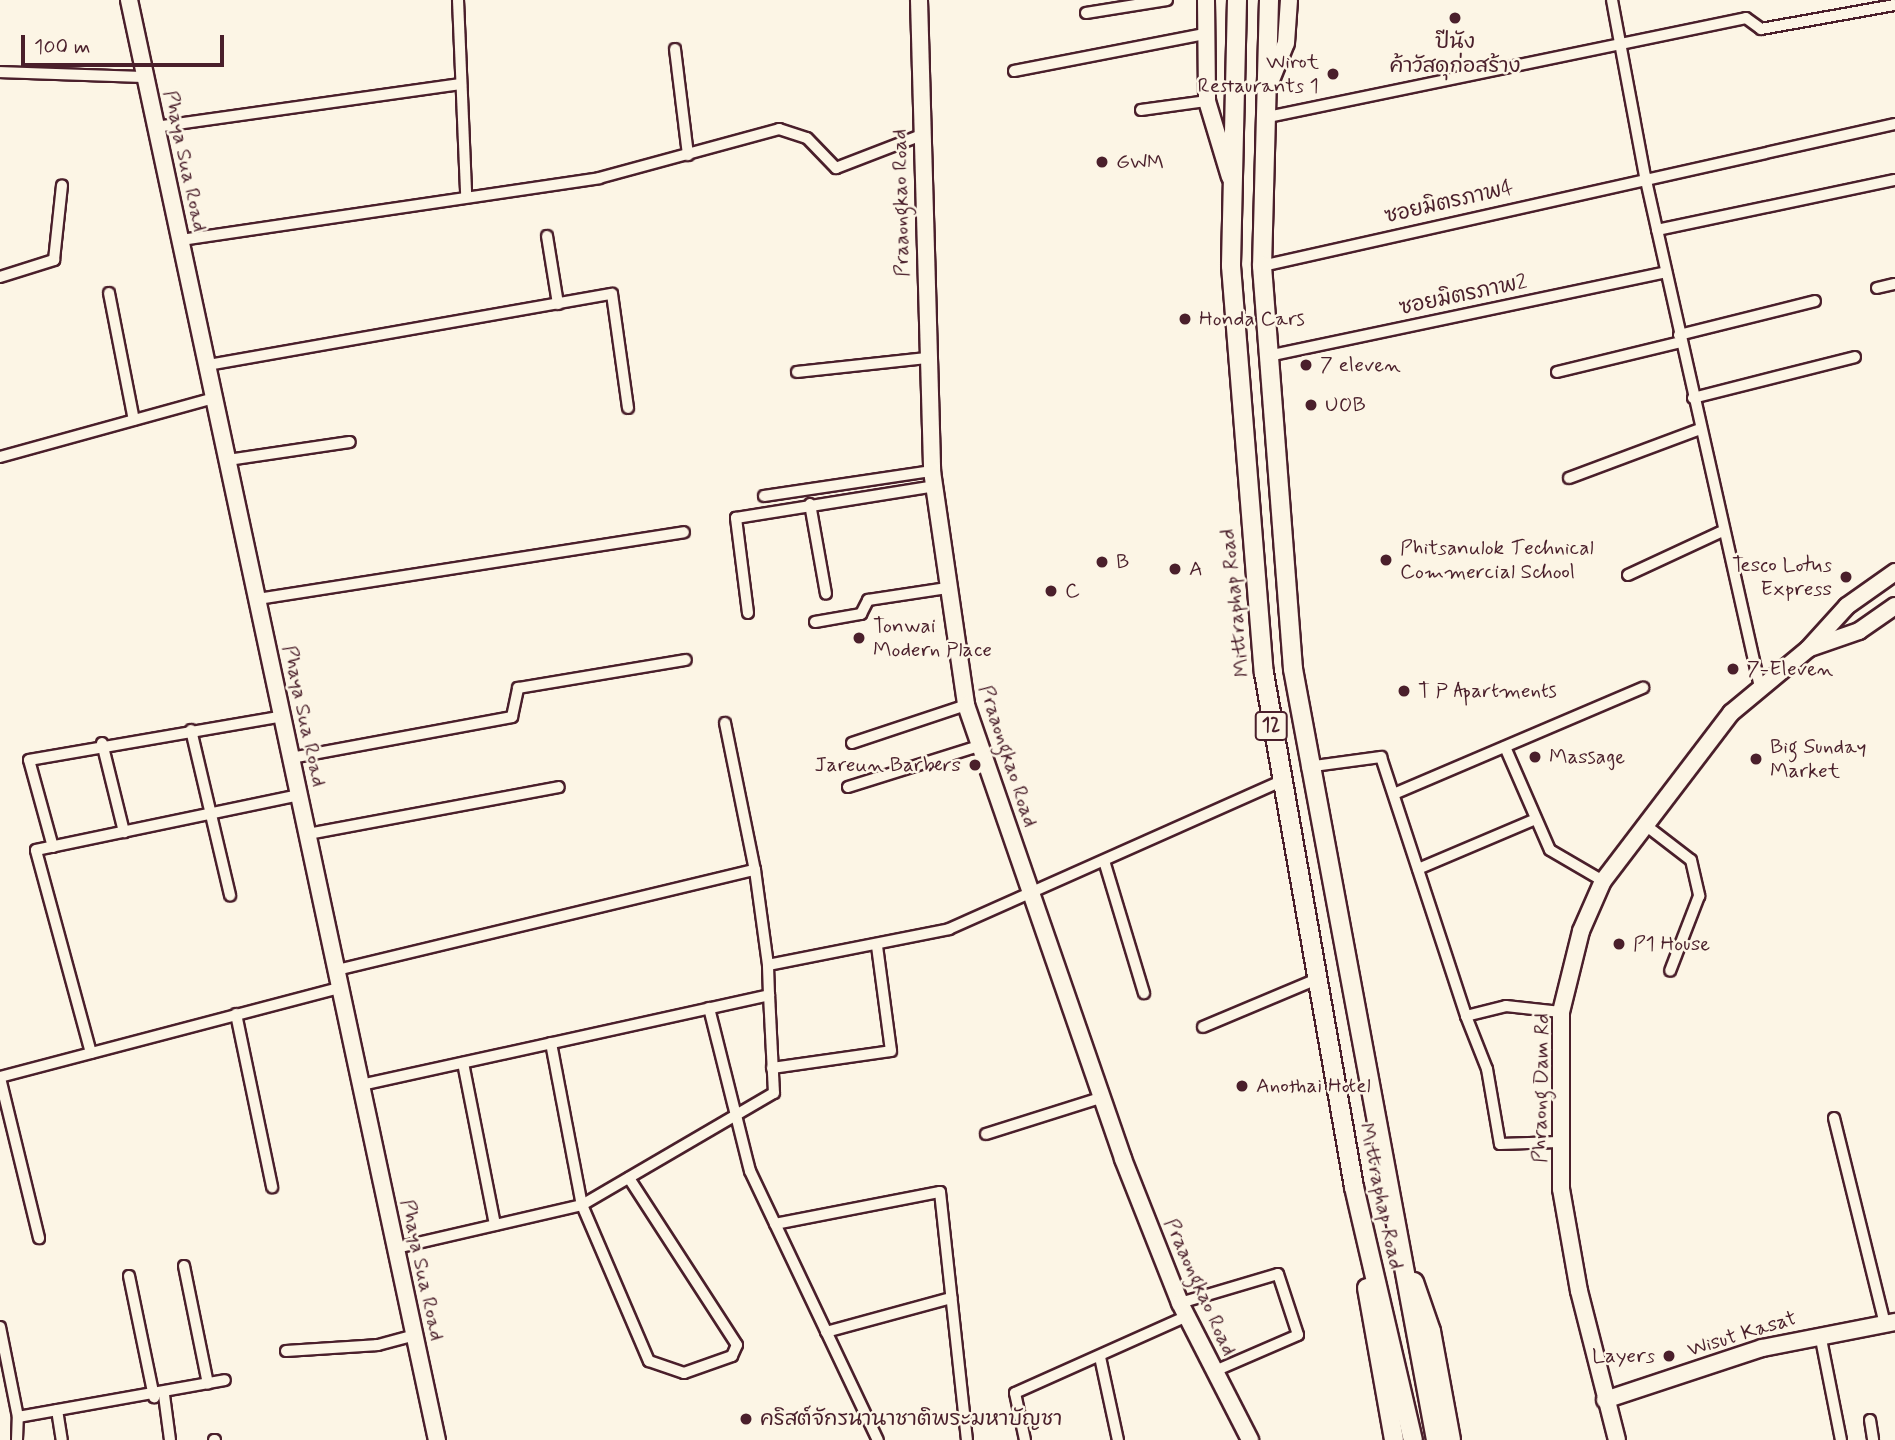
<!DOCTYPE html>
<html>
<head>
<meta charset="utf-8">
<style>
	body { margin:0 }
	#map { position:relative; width:1895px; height:1440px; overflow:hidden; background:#fcf5e5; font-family:Mynerve,"Playpen Sans Thai",sans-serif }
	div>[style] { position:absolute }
	.roads { filter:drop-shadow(2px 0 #4a1f2b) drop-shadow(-2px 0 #4a1f2b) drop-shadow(0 2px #4a1f2b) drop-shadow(0 -2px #4a1f2b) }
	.street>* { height:10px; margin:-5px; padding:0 5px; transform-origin:5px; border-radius:5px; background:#fcf5e5 }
	.secondary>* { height:16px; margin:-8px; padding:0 8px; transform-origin:8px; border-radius:8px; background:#fcf5e5 }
	.primary>* { height:18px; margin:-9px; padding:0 9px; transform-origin:9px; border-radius:9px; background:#fcf5e5 }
	.dots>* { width:19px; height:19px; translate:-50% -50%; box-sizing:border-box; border:4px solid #fcf5e5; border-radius:50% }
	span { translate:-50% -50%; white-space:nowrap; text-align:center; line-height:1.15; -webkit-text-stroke:5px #fcf5e5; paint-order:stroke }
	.shield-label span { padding:2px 5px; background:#fcf5e5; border:2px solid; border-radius:5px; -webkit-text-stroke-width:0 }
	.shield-label { font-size:19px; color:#4a1f2b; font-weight:700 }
	.poi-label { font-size:21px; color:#4a1f2b }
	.right { translate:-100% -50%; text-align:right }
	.left { translate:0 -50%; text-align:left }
	.street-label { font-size:21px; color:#4a1f2b }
	.scale { position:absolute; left:21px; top:35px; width:203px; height:32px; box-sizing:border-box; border:4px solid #4a1f2b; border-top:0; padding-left:9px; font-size:21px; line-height:24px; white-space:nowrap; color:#4a1f2b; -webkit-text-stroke:5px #fcf5e5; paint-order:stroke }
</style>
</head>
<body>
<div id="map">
	<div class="roads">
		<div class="street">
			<div style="left:458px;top:0;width:194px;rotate:87.6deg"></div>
			<div style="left:1612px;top:0;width:179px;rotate:79.4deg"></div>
			<div style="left:1645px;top:176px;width:524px;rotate:77.32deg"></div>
			<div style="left:1086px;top:13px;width:82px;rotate:-9.1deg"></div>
			<div style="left:675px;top:49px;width:107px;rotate:83deg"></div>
			<div style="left:1014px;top:71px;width:194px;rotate:-11deg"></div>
			<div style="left:0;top:72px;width:145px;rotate:2deg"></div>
			<div style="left:1141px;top:110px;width:67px;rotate:-7.8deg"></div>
			<div style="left:1263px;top:118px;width:493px;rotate:-11.7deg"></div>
			<div style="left:1746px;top:18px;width:19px;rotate:36deg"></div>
			<div style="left:1761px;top:29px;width:136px;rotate:-10.2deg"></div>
			<div style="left:155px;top:127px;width:309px;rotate:-8deg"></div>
			<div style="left:1657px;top:230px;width:243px;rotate:-11.9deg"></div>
			<div style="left:547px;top:236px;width:69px;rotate:80.8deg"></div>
			<div style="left:181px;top:240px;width:423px;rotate:-8.4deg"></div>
			<div style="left:599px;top:178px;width:187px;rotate:-15.2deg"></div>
			<div style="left:779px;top:129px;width:29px;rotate:18deg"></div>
			<div style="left:807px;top:138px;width:42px;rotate:46deg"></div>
			<div style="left:836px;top:168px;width:89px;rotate:-21.1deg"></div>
			<div style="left:1262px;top:266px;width:649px;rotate:-12.64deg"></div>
			<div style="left:0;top:277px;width:57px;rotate:-17.5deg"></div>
			<div style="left:54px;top:260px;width:75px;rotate:-83.9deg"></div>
			<div style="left:1877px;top:288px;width:18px;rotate:-13deg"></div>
			<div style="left:109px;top:293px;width:129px;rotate:78.9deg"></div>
			<div style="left:1679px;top:335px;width:140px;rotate:-14deg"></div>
			<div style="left:1268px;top:356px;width:407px;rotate:-11.9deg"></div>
			<div style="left:208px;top:365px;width:410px;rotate:-10deg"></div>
			<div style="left:612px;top:294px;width:115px;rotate:82deg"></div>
			<div style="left:797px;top:372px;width:130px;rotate:-6.2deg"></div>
			<div style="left:1557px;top:372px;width:128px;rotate:-13.6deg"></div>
			<div style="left:1693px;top:398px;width:167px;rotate:-14.2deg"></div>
			<div style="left:0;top:457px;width:222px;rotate:-15.4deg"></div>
			<div style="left:228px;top:460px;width:123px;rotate:-8.4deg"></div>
			<div style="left:1569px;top:478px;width:140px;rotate:-20.5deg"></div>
			<div style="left:764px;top:496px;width:170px;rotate:-8.5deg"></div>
			<div style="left:810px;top:504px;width:91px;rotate:79.9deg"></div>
			<div style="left:1628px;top:575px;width:105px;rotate:-24.9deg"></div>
			<div style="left:258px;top:599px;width:431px;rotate:-8.9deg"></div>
			<div style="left:748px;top:613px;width:96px;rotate:-97.2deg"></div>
			<div style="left:736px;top:518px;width:202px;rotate:-9.1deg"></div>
			<div style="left:815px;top:622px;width:47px;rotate:-9.9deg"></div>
			<div style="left:861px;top:614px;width:16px;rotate:-63deg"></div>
			<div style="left:868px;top:600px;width:80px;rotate:-8.6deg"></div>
			<div style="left:725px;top:723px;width:150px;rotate:78.5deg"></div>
			<div style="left:191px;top:730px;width:170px;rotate:76.7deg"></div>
			<div style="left:102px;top:743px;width:92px;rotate:76.1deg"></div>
			<div style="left:852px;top:743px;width:120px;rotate:-18.4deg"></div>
			<div style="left:1505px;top:747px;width:112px;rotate:66.4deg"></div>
			<div style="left:1550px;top:850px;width:61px;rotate:30.3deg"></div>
			<div style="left:291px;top:758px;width:225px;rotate:-10.5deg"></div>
			<div style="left:512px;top:717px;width:30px;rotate:-78deg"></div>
			<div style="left:518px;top:688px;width:170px;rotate:-9.5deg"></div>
			<div style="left:1307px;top:767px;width:75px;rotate:-7.7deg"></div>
			<div style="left:1381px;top:757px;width:273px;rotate:71.8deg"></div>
			<div style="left:1466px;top:1016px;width:41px;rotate:-14deg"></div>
			<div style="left:1506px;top:1006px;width:55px;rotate:6.2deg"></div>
			<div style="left:848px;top:787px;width:137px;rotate:-17.4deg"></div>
			<div style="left:1394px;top:794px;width:271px;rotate:-23.1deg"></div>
			<div style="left:1644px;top:824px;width:59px;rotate:37.5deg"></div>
			<div style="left:1691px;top:860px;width:37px;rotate:77deg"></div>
			<div style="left:1699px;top:896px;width:80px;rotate:111.1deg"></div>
			<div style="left:308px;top:834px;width:255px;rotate:-10.6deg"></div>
			<div style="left:53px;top:847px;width:90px;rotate:-105.4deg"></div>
			<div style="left:29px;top:760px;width:258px;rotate:-9.8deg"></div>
			<div style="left:1105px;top:864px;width:135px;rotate:73.2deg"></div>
			<div style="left:1418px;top:869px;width:128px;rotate:-23deg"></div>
			<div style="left:337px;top:970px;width:430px;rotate:-13.5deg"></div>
			<div style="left:755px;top:870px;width:96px;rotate:82.2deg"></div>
			<div style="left:709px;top:1008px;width:168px;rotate:75.9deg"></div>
			<div style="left:750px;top:1171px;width:298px;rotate:64.6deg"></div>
			<div style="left:236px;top:1014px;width:177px;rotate:78.2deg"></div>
			<div style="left:1466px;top:1016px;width:57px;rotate:68.4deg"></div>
			<div style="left:1487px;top:1069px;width:76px;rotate:80.2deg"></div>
			<div style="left:1500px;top:1144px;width:58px;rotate:-2deg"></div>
			<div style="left:1203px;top:1027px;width:121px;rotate:-22.8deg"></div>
			<div style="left:551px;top:1043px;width:165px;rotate:79.2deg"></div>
			<div style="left:582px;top:1205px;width:170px;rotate:66.8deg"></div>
			<div style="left:649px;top:1361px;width:37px;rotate:19deg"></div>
			<div style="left:684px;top:1373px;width:51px;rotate:-19.5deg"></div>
			<div style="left:732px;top:1356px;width:12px;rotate:-66deg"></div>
			<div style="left:737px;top:1345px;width:199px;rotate:-122.9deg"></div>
			<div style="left:91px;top:1053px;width:210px;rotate:-105.2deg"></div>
			<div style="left:36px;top:850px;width:269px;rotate:-11.8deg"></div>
			<div style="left:463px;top:1063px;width:165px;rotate:78.8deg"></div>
			<div style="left:772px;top:1068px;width:120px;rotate:-8.1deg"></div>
			<div style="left:891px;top:1051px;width:106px;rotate:-97.6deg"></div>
			<div style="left:0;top:1077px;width:351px;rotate:-14.7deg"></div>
			<div style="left:0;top:1078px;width:165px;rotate:76.3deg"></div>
			<div style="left:361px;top:1085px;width:418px;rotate:-12.4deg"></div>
			<div style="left:769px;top:995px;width:30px;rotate:-92deg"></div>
			<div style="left:768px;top:965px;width:185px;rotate:-11.2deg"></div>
			<div style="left:949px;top:929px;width:361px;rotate:-24deg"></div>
			<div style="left:1834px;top:1118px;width:212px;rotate:76.1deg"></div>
			<div style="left:986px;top:1134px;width:123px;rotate:-17.5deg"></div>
			<div style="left:775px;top:1224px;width:168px;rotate:-11deg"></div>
			<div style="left:940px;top:1192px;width:249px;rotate:83.8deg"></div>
			<div style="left:396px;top:1248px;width:191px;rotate:-13deg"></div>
			<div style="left:582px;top:1205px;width:222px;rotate:-30.3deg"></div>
			<div style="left:774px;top:1093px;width:98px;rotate:-92.9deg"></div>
			<div style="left:184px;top:1266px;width:120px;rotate:78.5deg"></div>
			<div style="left:129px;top:1276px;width:124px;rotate:78.3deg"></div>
			<div style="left:1180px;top:1303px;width:102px;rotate:-16.5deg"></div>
			<div style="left:1278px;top:1274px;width:64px;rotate:71.8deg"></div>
			<div style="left:1298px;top:1335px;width:90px;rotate:156.6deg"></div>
			<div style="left:0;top:1327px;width:92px;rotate:78.7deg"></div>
			<div style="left:18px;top:1417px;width:210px;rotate:-10.1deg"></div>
			<div style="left:826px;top:1332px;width:130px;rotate:-15.2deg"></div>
			<div style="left:1820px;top:1334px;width:108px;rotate:78.8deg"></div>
			<div style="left:286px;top:1351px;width:92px;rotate:-3.7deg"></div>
			<div style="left:378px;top:1345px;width:38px;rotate:-15deg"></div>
			<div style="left:1100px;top:1357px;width:85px;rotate:77.8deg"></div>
			<div style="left:164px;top:1395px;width:45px;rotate:82.4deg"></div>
			<div style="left:57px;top:1410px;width:30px;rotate:81deg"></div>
			<div style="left:1870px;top:1420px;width:20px;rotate:81deg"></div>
			<div style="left:17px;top:1440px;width:23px;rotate:-88deg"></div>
			<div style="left:214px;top:1440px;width:1px"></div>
			<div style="left:1025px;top:1440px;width:48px;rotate:-102deg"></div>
			<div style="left:1015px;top:1393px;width:188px;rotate:-24.1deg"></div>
		</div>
		<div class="secondary">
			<div style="left:129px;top:0;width:1473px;rotate:77.93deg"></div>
			<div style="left:919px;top:0;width:471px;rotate:88.4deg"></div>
			<div style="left:932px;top:471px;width:236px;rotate:81.7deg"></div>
			<div style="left:966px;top:705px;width:480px;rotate:70.9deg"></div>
			<div style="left:1123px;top:1159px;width:155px;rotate:68.4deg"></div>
			<div style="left:1180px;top:1303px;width:154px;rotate:62.9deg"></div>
			<div style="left:1206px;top:0;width:101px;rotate:89.4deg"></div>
			<div style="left:1207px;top:101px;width:79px;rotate:73.2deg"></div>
			<div style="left:1269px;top:85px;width:45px;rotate:-68deg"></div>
			<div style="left:1286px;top:43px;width:43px;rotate:-86deg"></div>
			<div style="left:1810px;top:648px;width:52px;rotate:-19.1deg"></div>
			<div style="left:1859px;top:631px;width:44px;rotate:-34.8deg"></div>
			<div style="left:1605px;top:1400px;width:165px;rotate:-18.3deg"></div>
			<div style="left:1762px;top:1348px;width:136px;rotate:-11.1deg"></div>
			<div style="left:1617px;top:1440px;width:154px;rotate:-104.3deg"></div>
			<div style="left:1579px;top:1291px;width:104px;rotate:-100deg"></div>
			<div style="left:1561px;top:1189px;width:177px;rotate:-90deg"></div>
			<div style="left:1561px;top:1012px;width:83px;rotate:-76.1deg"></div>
			<div style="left:1581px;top:931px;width:55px;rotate:-66.3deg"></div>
			<div style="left:1603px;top:881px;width:211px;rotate:-52.7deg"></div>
			<div style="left:1731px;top:713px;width:100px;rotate:-39.7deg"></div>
			<div style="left:1808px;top:649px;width:58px;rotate:-47.8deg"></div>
			<div style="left:1847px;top:606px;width:59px;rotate:-35.3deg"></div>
		</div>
		<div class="primary">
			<div style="left:1237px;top:0;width:266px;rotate:91.3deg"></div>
			<div style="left:1231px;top:266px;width:408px;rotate:85.4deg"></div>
			<div style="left:1264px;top:673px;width:522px;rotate:80.07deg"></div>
			<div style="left:1354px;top:1187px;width:260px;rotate:76.9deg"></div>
			<div style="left:1269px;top:0;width:266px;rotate:91.5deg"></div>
			<div style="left:1262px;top:266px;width:404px;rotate:85.6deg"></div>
			<div style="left:1293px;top:669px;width:784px;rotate:79.49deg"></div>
			<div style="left:1414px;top:1282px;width:52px;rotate:70.9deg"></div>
			<div style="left:1431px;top:1331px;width:111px;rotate:79.6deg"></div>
			<div style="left:1367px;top:1288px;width:154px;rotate:79.9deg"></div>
		</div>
	</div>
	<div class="dots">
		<div style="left:1455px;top:18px;background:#4a1f2b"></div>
		<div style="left:1333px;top:74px;background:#4a1f2b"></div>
		<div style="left:1102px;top:162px;background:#4a1f2b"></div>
		<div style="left:1185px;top:319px;background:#4a1f2b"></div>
		<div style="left:1306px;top:365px;background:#4a1f2b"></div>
		<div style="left:1311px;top:405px;background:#4a1f2b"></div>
		<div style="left:1386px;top:560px;background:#4a1f2b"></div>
		<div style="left:1102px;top:562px;background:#4a1f2b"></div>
		<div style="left:1175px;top:569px;background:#4a1f2b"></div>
		<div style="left:1846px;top:577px;background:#4a1f2b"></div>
		<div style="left:1051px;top:591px;background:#4a1f2b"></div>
		<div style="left:859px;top:638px;background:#4a1f2b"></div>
		<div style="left:1733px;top:669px;background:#4a1f2b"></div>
		<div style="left:1404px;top:691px;background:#4a1f2b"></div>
		<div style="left:1535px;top:757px;background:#4a1f2b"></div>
		<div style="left:1756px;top:759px;background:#4a1f2b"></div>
		<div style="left:975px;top:765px;background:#4a1f2b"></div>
		<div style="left:1619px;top:944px;background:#4a1f2b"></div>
		<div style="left:1242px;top:1086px;background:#4a1f2b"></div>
		<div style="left:1669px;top:1356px;background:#4a1f2b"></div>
		<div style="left:746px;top:1419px;background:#4a1f2b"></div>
	</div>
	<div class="shield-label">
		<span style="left:1271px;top:726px">12</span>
	</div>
	<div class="poi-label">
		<span style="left:1455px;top:54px">ปีนัง<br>ค้าวัสดุก่อสร้าง</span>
		<span class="right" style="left:1319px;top:74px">Wirot<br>Restaurants 1</span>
		<span class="left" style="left:1116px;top:162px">GWM</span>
		<span class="left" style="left:1199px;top:319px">Honda Cars</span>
		<span class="left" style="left:1320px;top:365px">7 eleven</span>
		<span class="left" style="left:1325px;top:405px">UOB</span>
		<span class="left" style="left:1400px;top:560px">Phitsanulok Technical<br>Commercial School</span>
		<span class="left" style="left:1116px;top:562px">B</span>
		<span class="right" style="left:1832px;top:577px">Tesco Lotus<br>Express</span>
		<span class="left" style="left:1189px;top:569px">A</span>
		<span class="left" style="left:1065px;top:591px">C</span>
		<span class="left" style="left:873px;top:638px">Tonwai<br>Modern Place</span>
		<span class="left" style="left:1747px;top:669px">7-Eleven</span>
		<span class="left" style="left:1418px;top:691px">T P Apartments</span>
		<span class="left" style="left:1770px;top:759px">Big Sunday<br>Market</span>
		<span class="left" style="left:1549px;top:757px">Massage</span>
		<span class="right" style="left:961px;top:765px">Jareun Barbers</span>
		<span class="left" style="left:1633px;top:944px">P1 House</span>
		<span class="left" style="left:1256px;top:1086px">Anothai Hotel</span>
		<span class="right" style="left:1655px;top:1356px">Layers</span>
		<span class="left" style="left:760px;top:1419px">คริสต์จักรนานาชาติพระมหาบัญชา</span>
	</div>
	<div class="street-label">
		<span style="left:185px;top:161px;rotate:78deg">Phaya Sua Road</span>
		<span style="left:1449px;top:202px;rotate:-13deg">ซอยมิตรภาพ4</span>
		<span style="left:901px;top:203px;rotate:-91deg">Praaongkao Road</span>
		<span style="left:1463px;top:295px;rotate:-12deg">ซอยมิตรภาพ2</span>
		<span style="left:1235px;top:603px;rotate:-96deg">Mittraphap Road</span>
		<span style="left:304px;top:716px;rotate:78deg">Phaya Sua Road</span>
		<span style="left:1008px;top:756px;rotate:72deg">Praaongkao Road</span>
		<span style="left:1541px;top:1088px;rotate:-89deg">Phraong Dam Rd</span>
		<span style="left:1381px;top:1196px;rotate:78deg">Mittraphap Road</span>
		<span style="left:422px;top:1270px;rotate:78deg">Phaya Sua Road</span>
		<span style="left:1200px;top:1287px;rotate:66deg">Praaongkao Road</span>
		<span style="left:1742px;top:1334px;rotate:-17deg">Wisut Kasat</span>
	</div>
	<div class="scale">100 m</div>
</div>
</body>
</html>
